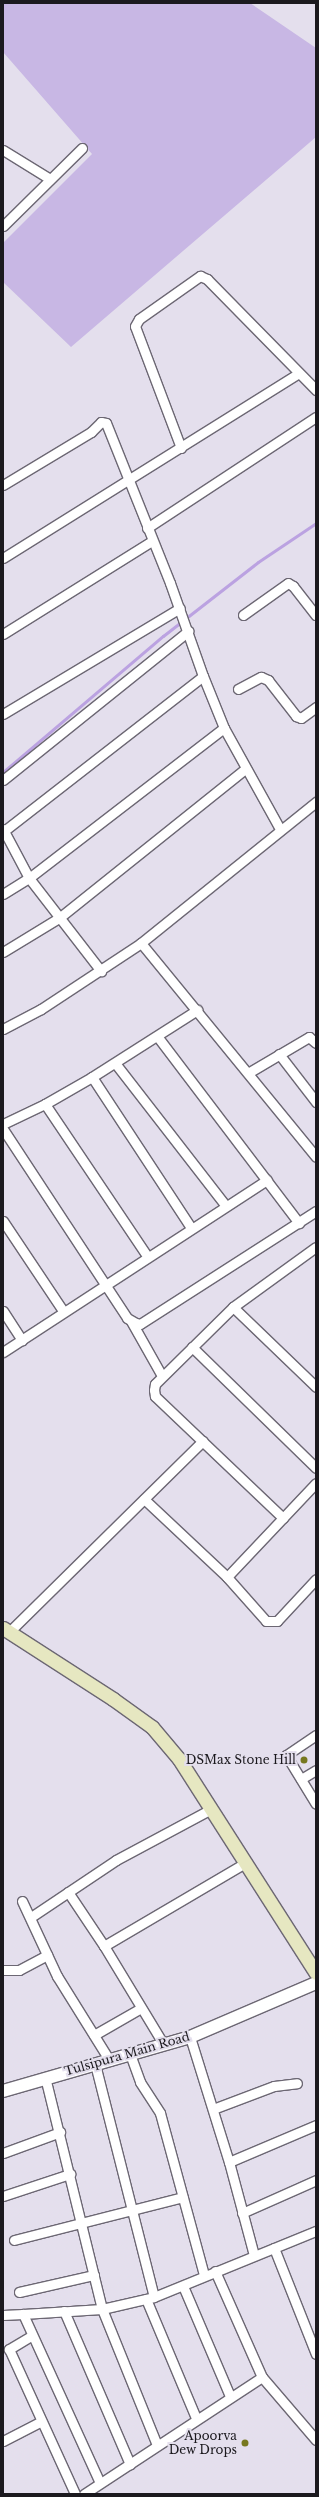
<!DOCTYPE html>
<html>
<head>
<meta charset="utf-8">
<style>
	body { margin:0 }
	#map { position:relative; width:319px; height:2497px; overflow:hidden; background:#e4dfed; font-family:"Libre Baskerville",serif }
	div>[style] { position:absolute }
	.green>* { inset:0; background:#c8b7e4 }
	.stream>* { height:3px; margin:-1.5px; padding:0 1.5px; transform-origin:1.5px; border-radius:1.5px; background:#bba2e1 }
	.roads { filter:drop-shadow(1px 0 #6c6773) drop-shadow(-1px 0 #6c6773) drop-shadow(0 1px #6c6773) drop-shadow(0 -1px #6c6773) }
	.minor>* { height:9px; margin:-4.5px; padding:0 4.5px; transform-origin:4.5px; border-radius:4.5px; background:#fff }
	.tertiary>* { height:12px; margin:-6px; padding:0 6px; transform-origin:6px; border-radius:6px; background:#fff }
	.secondary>* { height:13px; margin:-6.5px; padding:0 6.5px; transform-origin:6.5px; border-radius:6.5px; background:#e6e7c1 }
	.dots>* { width:11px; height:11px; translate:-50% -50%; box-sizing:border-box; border:2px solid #e4dfed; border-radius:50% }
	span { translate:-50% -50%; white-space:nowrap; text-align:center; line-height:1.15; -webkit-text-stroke:4px #e4dfed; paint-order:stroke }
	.poi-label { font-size:12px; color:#1b191e }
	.right { translate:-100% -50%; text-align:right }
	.street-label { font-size:12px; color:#1b191e }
	.frame { position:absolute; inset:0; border:4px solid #1b191e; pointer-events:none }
</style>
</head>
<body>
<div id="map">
	<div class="green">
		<div style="clip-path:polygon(3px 3px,250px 3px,316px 48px,316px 137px,71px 347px,3px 282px,3px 243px,92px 154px,3px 52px)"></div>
	</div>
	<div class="stream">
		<div style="left:3px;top:772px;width:210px;rotate:-40.4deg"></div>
		<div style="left:163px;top:636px;width:120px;rotate:-37.9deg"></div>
		<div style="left:258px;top:562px;width:70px;rotate:-33.9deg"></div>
	</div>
	<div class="roads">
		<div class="minor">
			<div style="left:3px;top:150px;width:55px;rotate:31.7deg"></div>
			<div style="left:3px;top:226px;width:111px;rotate:-44.6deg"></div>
			<div style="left:181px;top:448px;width:130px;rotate:-110.7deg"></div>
			<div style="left:135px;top:326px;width:8px;rotate:-60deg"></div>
			<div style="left:139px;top:319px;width:75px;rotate:-35.2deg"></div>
			<div style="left:200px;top:276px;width:8px;rotate:23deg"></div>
			<div style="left:207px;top:279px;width:156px;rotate:45.5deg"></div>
			<div style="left:3px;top:485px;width:103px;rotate:-31.1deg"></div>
			<div style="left:91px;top:432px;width:14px;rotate:-45deg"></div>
			<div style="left:101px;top:422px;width:5px;rotate:11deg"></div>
			<div style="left:106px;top:423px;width:172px;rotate:68.2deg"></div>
			<div style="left:170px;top:583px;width:99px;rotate:70.5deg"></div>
			<div style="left:203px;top:676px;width:56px;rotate:68deg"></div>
			<div style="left:224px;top:728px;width:115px;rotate:61deg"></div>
			<div style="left:147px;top:528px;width:202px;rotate:-33.3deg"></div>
			<div style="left:3px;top:558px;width:349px;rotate:-32deg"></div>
			<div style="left:243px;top:615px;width:55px;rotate:-35.4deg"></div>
			<div style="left:288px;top:583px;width:6px;rotate:31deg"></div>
			<div style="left:293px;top:586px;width:37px;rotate:52deg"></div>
			<div style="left:3px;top:634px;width:176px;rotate:-32deg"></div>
			<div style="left:238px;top:689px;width:26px;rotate:-28deg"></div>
			<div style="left:261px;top:677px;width:8px;rotate:23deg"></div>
			<div style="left:268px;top:680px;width:46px;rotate:52.1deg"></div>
			<div style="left:296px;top:716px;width:5px;rotate:22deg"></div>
			<div style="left:301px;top:718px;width:19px;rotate:-36deg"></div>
			<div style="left:3px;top:714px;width:206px;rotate:-30.9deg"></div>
			<div style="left:3px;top:780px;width:238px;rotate:-38.8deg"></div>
			<div style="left:3px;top:829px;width:55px;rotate:62deg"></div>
			<div style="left:29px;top:878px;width:118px;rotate:52.3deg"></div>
			<div style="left:4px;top:831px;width:252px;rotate:-37.9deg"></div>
			<div style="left:3px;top:894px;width:31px;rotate:-32deg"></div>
			<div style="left:29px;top:878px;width:246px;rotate:-37.6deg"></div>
			<div style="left:141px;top:943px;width:276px;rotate:50.7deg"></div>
			<div style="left:3px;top:952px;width:66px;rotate:-31.3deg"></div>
			<div style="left:59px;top:918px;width:238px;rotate:-38.7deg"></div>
			<div style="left:3px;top:1029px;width:43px;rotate:-27.8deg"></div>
			<div style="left:41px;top:1009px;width:120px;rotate:-33.4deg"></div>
			<div style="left:141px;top:943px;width:225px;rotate:-38.9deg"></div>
			<div style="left:157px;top:1036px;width:235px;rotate:52.8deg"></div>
			<div style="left:279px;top:1054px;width:61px;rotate:52.4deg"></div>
			<div style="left:115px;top:1063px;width:181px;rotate:52.2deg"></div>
			<div style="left:248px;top:1073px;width:71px;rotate:-30.5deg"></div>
			<div style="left:309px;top:1037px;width:9px;rotate:41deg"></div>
			<div style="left:92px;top:1077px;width:181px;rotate:56.7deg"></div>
			<div style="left:45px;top:1104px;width:184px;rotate:56.1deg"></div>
			<div style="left:3px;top:1124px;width:47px;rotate:-25.5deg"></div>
			<div style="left:45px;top:1104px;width:54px;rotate:-29.9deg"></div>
			<div style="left:92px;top:1077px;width:125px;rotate:-32.5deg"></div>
			<div style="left:3px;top:1129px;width:226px;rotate:56.7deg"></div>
			<div style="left:127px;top:1318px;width:10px;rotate:29deg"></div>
			<div style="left:136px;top:1323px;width:4px;rotate:14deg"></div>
			<div style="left:140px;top:1324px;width:209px;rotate:-32.7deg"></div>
			<div style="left:3px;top:1221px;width:108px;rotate:56.3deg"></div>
			<div style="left:233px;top:1307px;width:115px;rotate:43.9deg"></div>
			<div style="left:3px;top:1311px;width:35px;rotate:57deg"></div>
			<div style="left:131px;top:1321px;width:63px;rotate:60.6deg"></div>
			<div style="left:192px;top:1347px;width:173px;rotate:44.3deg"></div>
			<div style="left:3px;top:1352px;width:315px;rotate:-33.1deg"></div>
			<div style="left:144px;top:1499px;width:114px;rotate:43.2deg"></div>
			<div style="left:227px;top:1577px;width:59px;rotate:48.4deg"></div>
			<div style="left:266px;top:1621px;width:11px"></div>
			<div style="left:277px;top:1621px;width:57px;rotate:-47.1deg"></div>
			<div style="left:283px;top:1518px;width:177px;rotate:-136.4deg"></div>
			<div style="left:155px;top:1396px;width:6px;rotate:-99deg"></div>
			<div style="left:154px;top:1390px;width:6px;rotate:-81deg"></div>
			<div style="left:155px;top:1384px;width:110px;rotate:-44.6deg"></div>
			<div style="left:233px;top:1307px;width:102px;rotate:-35.9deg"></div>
			<div style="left:227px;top:1577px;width:129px;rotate:-46.6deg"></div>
			<div style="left:9px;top:1632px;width:272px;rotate:-44.6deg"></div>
			<div style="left:316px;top:1735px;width:36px;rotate:146deg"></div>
			<div style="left:286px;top:1755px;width:57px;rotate:58.5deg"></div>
			<div style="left:301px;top:1779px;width:17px;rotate:-31deg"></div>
			<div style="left:68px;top:1892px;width:65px;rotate:56.3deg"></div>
			<div style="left:22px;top:1901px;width:83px;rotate:65deg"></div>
			<div style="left:57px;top:1976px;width:100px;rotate:58.1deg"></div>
			<div style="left:31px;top:1917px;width:102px;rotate:-33.8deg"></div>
			<div style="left:116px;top:1860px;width:108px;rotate:-28.2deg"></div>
			<div style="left:3px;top:1970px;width:16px"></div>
			<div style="left:19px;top:1970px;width:32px;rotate:-28deg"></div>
			<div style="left:94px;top:2035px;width:54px;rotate:-29.9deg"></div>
			<div style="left:190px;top:2037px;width:131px;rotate:72.7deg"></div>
			<div style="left:229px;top:2162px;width:96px;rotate:75deg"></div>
			<div style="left:164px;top:2045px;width:116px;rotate:-121.2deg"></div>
			<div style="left:104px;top:1946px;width:164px;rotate:-30.5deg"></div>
			<div style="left:130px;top:2054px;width:30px;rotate:70deg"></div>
			<div style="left:140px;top:2082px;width:37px;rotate:57deg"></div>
			<div style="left:160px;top:2113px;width:168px;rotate:74.8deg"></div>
			<div style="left:95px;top:2064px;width:240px;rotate:75.8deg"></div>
			<div style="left:45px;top:2077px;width:239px;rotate:76.2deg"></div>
			<div style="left:102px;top:2309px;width:147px;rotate:68deg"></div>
			<div style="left:213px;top:2109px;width:65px;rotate:-20.7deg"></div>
			<div style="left:274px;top:2086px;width:23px;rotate:-7deg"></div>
			<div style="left:3px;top:2153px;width:61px;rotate:-20.2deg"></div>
			<div style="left:229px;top:2162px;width:95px;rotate:-23deg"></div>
			<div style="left:3px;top:2196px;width:71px;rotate:-18.2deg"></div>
			<div style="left:242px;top:2213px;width:81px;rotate:-24deg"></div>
			<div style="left:14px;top:2240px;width:174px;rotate:-14.3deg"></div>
			<div style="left:274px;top:2248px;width:114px;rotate:68.4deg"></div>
			<div style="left:215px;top:2271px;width:116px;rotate:66.1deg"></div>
			<div style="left:183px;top:2286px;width:120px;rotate:66.9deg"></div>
			<div style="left:19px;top:2292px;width:77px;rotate:-12.8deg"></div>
			<div style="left:146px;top:2299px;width:129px;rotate:67.2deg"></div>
			<div style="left:64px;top:2311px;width:167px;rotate:66.7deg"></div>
			<div style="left:3px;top:2315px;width:20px;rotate:-3deg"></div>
			<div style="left:31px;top:2336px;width:26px;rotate:149deg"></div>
			<div style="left:9px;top:2349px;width:159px;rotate:65.5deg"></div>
			<div style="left:3px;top:2441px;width:42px;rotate:-27.2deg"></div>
			<div style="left:100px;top:2483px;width:186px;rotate:-114.5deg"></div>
			<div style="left:23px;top:2314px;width:79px;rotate:-3.6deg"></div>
			<div style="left:102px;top:2309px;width:53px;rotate:-13deg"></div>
			<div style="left:154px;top:2297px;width:175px;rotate:-22.2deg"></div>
			<div style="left:84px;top:2494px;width:213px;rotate:-33.3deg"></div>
			<div style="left:262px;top:2377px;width:83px;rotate:49.4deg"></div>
		</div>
		<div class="tertiary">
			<div style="left:3px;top:2091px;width:195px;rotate:-16.1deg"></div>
			<div style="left:190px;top:2037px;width:137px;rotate:-23.2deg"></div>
		</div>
		<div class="secondary">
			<div style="left:3px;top:1628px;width:131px;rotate:32.8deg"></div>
			<div style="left:113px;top:1699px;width:48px;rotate:35.7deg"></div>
			<div style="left:152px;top:1727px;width:42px;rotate:49.8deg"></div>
			<div style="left:179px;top:1759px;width:254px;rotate:57.4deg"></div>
		</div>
	</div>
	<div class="dots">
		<div style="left:304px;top:1760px;background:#77781f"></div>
		<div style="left:245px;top:2443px;background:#77781f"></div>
	</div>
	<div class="poi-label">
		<span class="right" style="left:296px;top:1760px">DSMax Stone Hill</span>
		<span class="right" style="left:237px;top:2443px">Apoorva<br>Dew Drops</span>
	</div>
	<div class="street-label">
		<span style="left:127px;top:2054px;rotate:-16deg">Tulsipura Main Road</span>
	</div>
	<div class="frame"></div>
</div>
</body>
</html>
